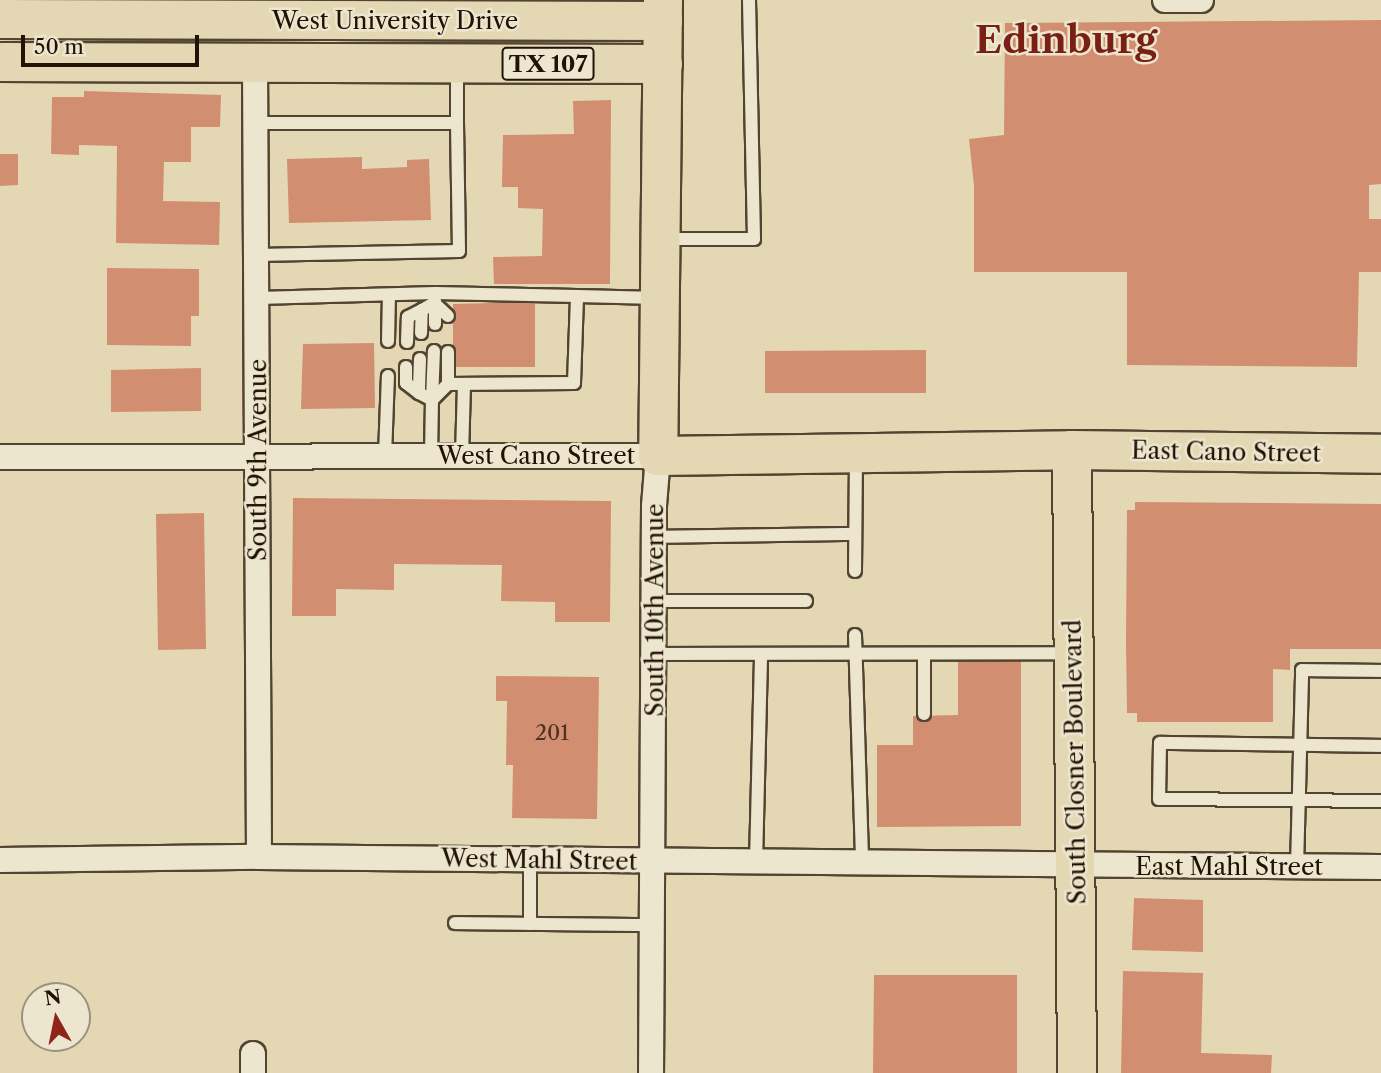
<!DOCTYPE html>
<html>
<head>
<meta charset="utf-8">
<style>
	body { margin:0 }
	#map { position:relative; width:1381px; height:1073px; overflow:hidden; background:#e3d8b3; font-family:"Libre Caslon Text",serif }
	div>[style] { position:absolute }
	.building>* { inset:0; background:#d28e70 }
	.roads { filter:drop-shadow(2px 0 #524431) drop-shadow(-2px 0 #524431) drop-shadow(0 2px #524431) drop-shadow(0 -2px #524431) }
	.service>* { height:12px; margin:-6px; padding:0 6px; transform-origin:6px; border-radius:6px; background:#ede6ce }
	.minor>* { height:24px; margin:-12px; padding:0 12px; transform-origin:12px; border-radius:12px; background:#ede6ce }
	.primary>* { height:38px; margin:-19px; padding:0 19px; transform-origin:19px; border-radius:19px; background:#e3d8b3 }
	span { translate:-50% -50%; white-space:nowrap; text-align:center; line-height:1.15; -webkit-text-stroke:5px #ede6ce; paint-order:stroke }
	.number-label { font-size:21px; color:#4e3120 }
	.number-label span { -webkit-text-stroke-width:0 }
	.shield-label span { padding:2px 5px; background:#ede6ce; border:2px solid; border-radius:5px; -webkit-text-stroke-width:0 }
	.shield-label { font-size:23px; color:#221206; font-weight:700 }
	.street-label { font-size:24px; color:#221206 }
	.town-label { font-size:38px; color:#7a1f14; font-weight:700 }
	.north { position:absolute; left:21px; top:982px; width:70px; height:70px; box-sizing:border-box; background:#ede6ce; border:2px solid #9c917e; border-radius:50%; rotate:351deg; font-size:19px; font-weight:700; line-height:28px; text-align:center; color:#221206 }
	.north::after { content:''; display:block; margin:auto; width:24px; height:32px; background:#8f2418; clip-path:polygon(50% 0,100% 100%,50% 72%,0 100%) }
	.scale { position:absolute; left:21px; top:35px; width:178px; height:32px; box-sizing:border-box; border:4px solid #221206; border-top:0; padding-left:9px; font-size:21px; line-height:24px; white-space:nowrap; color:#221206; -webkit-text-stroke:5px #ede6ce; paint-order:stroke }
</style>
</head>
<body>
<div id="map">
	<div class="building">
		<div style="clip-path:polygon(1381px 20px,1381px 184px,1369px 185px,1369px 219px,1381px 219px,1381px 272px,1359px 272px,1357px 367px,1127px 365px,1127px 272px,974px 272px,974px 186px,969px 139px,1004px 135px,1005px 23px)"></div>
		<div style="clip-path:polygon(84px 91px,221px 95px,220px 127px,191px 127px,191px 162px,164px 162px,163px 201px,220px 202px,219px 245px,116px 243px,117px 146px,79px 145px,79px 155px,51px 154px,52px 97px,84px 97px)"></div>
		<div style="clip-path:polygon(611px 100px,610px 284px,494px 284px,493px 257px,542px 256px,543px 209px,518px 208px,518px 187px,502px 187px,503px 135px,574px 134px,573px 101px)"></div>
		<div style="clip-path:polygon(0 154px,18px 154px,18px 185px,0 186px)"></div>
		<div style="clip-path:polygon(362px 157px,362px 169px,407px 167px,407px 160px,429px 159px,431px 220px,289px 223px,287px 159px)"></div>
		<div style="clip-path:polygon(107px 268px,199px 269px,199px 316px,191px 316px,191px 346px,107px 345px)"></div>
		<div style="clip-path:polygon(535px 302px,535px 367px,453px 367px,453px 304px)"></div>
		<div style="clip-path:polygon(374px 343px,375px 408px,301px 409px,303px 344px)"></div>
		<div style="clip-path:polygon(926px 350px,926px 393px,765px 393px,765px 351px)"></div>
		<div style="clip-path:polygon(201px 368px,201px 411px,111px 412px,111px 370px)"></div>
		<div style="clip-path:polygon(293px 498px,611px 501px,610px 622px,555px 622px,555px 602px,501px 601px,502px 565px,394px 564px,394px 590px,336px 589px,336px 616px,292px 616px)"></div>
		<div style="clip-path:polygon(1135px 502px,1381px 504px,1381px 649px,1290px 649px,1290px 670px,1273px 669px,1273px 722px,1137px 722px,1137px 713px,1127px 713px,1126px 641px,1127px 510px,1135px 510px)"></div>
		<div style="clip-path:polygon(204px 513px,206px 649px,158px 650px,156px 514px)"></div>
		<div style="clip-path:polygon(958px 661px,1021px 661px,1021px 826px,877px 827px,877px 745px,913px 745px,913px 716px,958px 715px)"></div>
		<div style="clip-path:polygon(496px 676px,599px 677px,597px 819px,512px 818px,513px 765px,506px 765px,507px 701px,496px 701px)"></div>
		<div style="clip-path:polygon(1134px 898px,1203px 900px,1203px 952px,1132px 950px)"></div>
		<div style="clip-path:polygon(1123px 971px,1203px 973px,1201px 1053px,1272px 1055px,1271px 1073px,1121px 1073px)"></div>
		<div style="clip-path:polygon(874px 975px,1017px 975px,1017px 1073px,873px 1073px)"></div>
	</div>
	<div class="roads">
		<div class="service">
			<div style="left:255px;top:123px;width:202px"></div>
			<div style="left:457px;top:123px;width:56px;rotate:-90deg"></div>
			<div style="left:664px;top:239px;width:90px"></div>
			<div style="left:754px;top:239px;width:239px;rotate:-91.2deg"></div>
			<div style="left:256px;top:255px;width:203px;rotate:-1.1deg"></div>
			<div style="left:459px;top:251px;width:128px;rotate:-90.9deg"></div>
			<div style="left:258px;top:298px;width:177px;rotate:-1.6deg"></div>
			<div style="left:435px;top:293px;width:142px;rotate:1.2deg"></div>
			<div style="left:435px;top:324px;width:23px;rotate:-90deg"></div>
			<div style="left:421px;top:333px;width:23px;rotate:-88deg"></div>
			<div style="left:422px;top:310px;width:14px;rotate:-30deg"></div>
			<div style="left:434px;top:303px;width:19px;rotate:43deg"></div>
			<div style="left:388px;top:341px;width:46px;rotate:-88.8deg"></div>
			<div style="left:407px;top:342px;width:25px;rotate:-88deg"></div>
			<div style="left:408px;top:317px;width:16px;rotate:-27deg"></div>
			<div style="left:420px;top:359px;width:34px;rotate:92deg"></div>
			<div style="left:419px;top:393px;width:15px;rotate:28deg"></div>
			<div style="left:432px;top:400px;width:49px;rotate:-87.7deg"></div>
			<div style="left:406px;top:367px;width:16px;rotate:90deg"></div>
			<div style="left:406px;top:383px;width:16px;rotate:38deg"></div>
			<div style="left:448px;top:384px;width:126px;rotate:-0.5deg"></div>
			<div style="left:574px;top:383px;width:87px;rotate:-88deg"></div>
			<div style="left:577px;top:296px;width:81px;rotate:1.4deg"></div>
			<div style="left:385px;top:456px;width:80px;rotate:-87.9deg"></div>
			<div style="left:431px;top:456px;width:56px;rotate:-89deg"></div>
			<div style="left:432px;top:400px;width:23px;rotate:-45deg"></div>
			<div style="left:448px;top:384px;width:32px;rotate:-90deg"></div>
			<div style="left:462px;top:456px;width:72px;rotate:-88.4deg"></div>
			<div style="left:654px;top:537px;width:201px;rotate:-0.9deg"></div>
			<div style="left:855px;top:571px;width:115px;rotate:-89.5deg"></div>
			<div style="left:654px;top:601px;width:152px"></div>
			<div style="left:855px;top:635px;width:229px;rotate:88.2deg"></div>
			<div style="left:654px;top:654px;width:417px;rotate:-0.1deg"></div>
			<div style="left:924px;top:655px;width:59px;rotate:90deg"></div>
			<div style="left:1381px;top:746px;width:221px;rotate:-179.2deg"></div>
			<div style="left:1160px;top:743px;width:56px;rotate:91deg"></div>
			<div style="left:1159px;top:799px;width:222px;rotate:0.5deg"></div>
			<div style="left:756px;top:862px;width:208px;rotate:-88.6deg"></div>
			<div style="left:1297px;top:867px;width:197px;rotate:-88.5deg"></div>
			<div style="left:1302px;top:670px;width:79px;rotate:0.7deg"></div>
			<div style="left:455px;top:923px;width:198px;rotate:0.6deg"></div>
			<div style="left:530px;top:924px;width:64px;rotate:-90deg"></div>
		</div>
		<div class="minor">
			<div style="left:1165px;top:0;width:36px"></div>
			<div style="left:255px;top:62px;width:795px;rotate:89.71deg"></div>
			<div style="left:0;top:457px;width:658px;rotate:-0.09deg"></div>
			<div style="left:658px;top:456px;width:50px;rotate:94.6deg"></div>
			<div style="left:654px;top:506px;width:567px;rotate:90.3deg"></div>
			<div style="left:0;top:860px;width:259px;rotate:-0.7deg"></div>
			<div style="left:259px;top:857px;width:1122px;rotate:0.51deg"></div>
			<div style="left:253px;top:1073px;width:19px;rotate:-90deg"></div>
		</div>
		<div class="primary">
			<div style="left:663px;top:0;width:456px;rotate:90.6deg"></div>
			<div style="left:658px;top:456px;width:414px;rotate:-0.8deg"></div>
			<div style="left:1072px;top:450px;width:309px;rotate:0.7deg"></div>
			<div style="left:0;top:19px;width:663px;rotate:0.17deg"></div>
			<div style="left:0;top:62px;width:663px;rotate:0.17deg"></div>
			<div style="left:1072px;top:450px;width:623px;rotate:89.54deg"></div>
		</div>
	</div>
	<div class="number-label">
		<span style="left:552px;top:733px">201</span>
	</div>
	<div class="shield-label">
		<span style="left:548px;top:64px">TX 107</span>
	</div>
	<div class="street-label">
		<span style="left:395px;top:21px">West University Drive</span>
		<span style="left:1226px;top:452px;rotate:1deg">East Cano Street</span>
		<span style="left:536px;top:456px">West Cano Street</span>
		<span style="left:258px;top:460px;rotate:-90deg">South 9th Avenue</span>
		<span style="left:655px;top:610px;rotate:-90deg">South 10th Avenue</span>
		<span style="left:1075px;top:762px;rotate:-91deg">South Closner Boulevard</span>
		<span style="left:539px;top:860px;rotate:1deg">West Mahl Street</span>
		<span style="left:1229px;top:867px">East Mahl Street</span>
	</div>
	<div class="town-label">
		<span style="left:1066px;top:40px">Edinburg</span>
	</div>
	<div class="north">N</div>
	<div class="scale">50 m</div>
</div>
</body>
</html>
